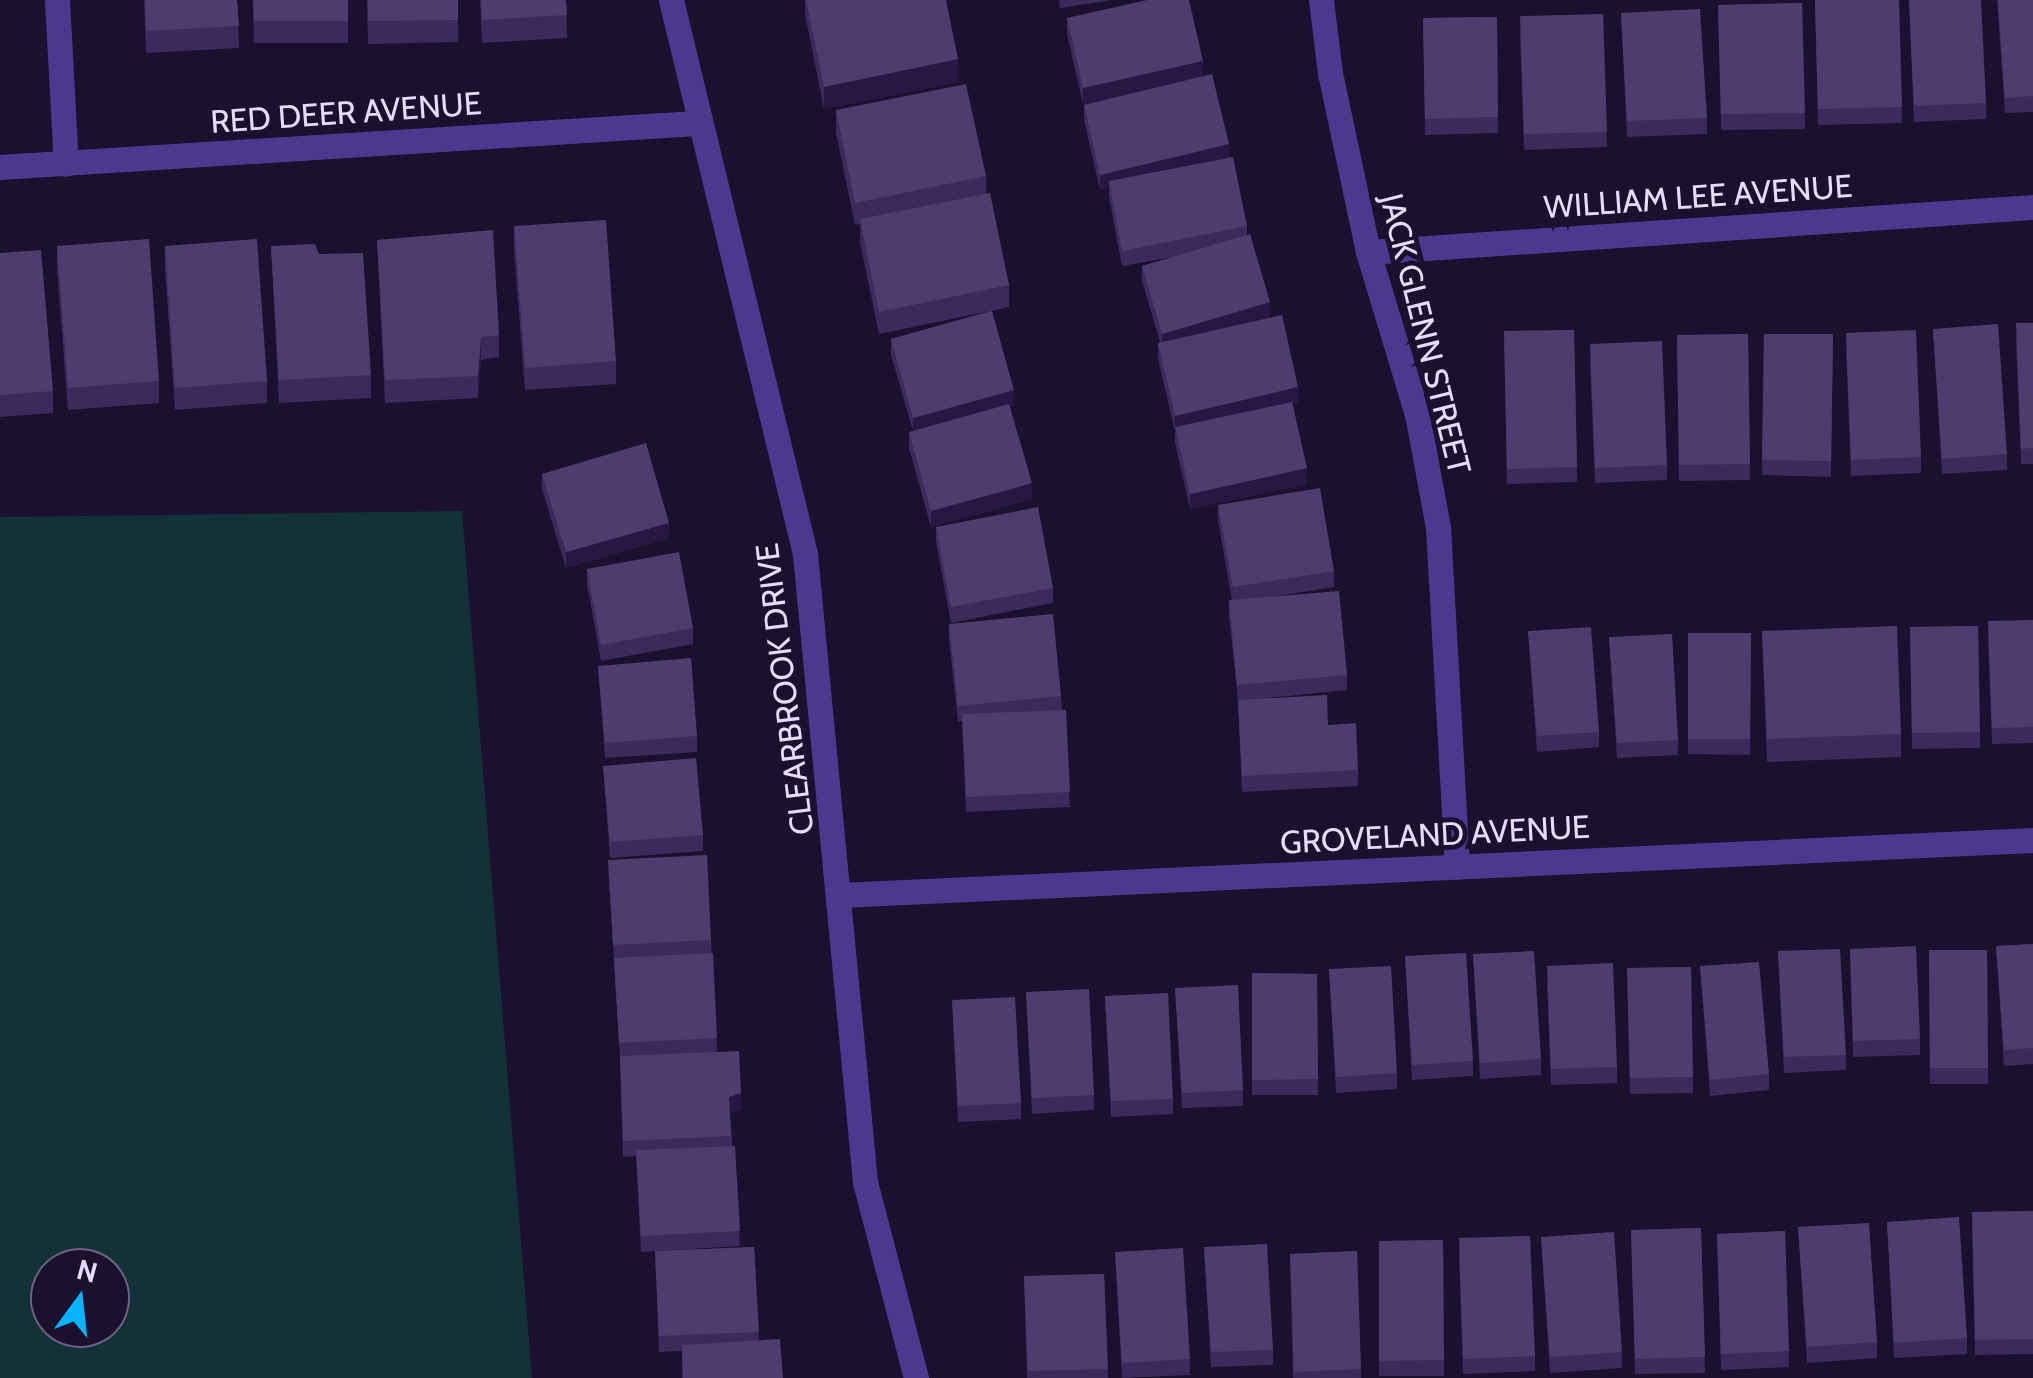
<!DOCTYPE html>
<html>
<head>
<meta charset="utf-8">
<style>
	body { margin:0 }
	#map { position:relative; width:2033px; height:1378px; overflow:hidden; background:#1b102d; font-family:Cabin,sans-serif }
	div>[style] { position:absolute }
	.green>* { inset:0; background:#133238 }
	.minor>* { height:25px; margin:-12.5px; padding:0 12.5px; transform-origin:12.5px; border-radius:12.5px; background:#4d388f }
	.wall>* { inset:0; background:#3d295c }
	.shaded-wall>* { inset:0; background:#281742 }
	.building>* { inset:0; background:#4f3c6e }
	span { translate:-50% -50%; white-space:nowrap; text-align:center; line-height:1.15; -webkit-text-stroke:10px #1b102d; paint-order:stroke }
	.street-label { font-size:32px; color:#e7dcff }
	.north { position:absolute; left:30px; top:1248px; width:100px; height:100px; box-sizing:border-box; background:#1b102d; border:2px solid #6d6281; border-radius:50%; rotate:15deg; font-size:28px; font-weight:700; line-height:40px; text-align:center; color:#e7dcff }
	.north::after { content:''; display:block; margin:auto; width:35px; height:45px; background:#08b4ff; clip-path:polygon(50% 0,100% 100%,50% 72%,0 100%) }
</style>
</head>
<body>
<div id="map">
	<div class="green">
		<div style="clip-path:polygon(evenodd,462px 511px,532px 1378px,0 1378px,0 517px,462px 511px,50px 1268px,110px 1268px,110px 1328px,50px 1328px,50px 1268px)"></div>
	</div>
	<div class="minor">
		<div style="left:57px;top:0;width:164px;rotate:86.9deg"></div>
		<div style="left:671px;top:0;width:570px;rotate:76.4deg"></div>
		<div style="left:805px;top:554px;width:631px;rotate:84.54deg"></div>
		<div style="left:865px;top:1182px;width:203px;rotate:75.4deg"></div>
		<div style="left:1321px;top:0;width:74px;rotate:83deg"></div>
		<div style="left:1330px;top:73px;width:183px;rotate:78deg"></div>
		<div style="left:1368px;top:252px;width:169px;rotate:73.2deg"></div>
		<div style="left:1417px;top:414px;width:115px;rotate:79.5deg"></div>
		<div style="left:1438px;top:527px;width:340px;rotate:86.8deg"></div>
		<div style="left:0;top:167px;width:697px;rotate:-3.62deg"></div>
		<div style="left:1368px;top:252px;width:667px;rotate:-3.87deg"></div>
		<div style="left:840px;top:895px;width:1194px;rotate:-2.64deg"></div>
	</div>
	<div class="wall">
		<div style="clip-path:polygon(144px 0,237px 0,239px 48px,146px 53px)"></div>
		<div style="clip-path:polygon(253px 0,348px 0,348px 43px,254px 43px)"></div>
		<div style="clip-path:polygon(367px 0,458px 0,458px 42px,368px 44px)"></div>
		<div style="clip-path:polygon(480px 0,566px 0,567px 38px,482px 43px)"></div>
		<div style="clip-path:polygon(805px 0,946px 0,958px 82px,824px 109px,805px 14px)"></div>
		<div style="clip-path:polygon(1059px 0,1112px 0,1060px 8px)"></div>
		<div style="clip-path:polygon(1815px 0,1899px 0,1902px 123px,1818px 125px)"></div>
		<div style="clip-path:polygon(1909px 0,1986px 103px,1986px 119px,1914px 122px)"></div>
		<div style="clip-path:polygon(1997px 0,2033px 0,2033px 112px,2005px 113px)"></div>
		<div style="clip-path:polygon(1802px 3px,1805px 129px,1721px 130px,1718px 5px)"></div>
		<div style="clip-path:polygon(1621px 13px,1707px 118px,1707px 134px,1627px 137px)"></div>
		<div style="clip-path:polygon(1603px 14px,1607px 147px,1524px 150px,1520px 32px)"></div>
		<div style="clip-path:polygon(1497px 17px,1498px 133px,1425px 135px,1423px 18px)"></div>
		<div style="clip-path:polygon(1067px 18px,1203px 77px,1229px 158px,1247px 226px,1247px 235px,1270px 317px,1298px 403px,1293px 404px,1307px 484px,1190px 509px,1175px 443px,1175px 431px,1158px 359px,1158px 343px,1160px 342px,1142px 281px,1142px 266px,1172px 257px,1122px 266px,1109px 197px,1109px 188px,1100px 190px,1084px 120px,1084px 105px,1186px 80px,1083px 104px,1067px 34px)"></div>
		<div style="clip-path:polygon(836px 110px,986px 176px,986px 193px,1009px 285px,1009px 307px,992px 311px,1014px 406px,1010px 407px,1032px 499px,931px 527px,909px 448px,909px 432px,913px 431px,891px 355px,891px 339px,990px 311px,879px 334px,860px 242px,860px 224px,855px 225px,836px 133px)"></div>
		<div style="clip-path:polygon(514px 226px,616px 361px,616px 384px,525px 390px,514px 249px)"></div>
		<div style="clip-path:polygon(377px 240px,499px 335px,499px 357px,481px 360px,478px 398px,385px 403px)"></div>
		<div style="clip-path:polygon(57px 246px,159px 381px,159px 403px,68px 410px,57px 268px)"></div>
		<div style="clip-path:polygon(165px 246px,267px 381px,267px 403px,175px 410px,165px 268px)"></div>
		<div style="clip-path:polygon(271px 246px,319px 254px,371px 375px,371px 398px,279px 403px)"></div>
		<div style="clip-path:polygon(0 253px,53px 391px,53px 413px,0 417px)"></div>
		<div style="clip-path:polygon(2033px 323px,2033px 464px,2021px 464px,2016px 339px)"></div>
		<div style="clip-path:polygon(1933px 329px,2007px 454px,2007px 470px,1942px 474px)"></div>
		<div style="clip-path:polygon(1574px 330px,1577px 482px,1507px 484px,1504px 331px)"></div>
		<div style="clip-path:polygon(1748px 334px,1750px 480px,1679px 481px,1677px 335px)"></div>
		<div style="clip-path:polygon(1764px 334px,1833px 334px,1831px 477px,1762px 475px)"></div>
		<div style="clip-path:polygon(1846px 348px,1921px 457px,1921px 473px,1851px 476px)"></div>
		<div style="clip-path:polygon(1590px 360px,1667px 465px,1667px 480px,1595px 483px)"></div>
		<div style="clip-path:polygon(542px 474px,669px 538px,566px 568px,542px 489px)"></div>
		<div style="clip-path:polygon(1218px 505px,1334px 571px,1334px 587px,1271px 597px,1347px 675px,1347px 690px,1267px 698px,1328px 725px,1358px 770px,1358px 786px,1242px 792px,1238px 701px,1229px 616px,1229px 600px,1232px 600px,1218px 521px)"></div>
		<div style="clip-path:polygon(936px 527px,1053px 588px,1053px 603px,951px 623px,936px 542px)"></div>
		<div style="clip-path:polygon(587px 569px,693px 628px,693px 644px,601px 661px,587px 584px)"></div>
		<div style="clip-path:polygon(2033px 620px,2033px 743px,1992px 744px,1988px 637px)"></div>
		<div style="clip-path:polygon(949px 624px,1061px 696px,1070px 807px,966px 812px,962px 721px,958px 721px,949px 640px)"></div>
		<div style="clip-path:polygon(1978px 626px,1980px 748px,1912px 749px,1910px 627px)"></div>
		<div style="clip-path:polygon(1528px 631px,1599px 732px,1599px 747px,1537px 752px)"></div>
		<div style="clip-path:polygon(1762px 631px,1901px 734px,1901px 757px,1767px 762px)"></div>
		<div style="clip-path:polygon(1688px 633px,1751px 633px,1750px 755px,1688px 754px)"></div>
		<div style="clip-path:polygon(1609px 637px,1678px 740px,1678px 755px,1617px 758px)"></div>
		<div style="clip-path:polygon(598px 666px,697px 736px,697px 752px,605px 758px)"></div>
		<div style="clip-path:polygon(603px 766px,703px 835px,703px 851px,610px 858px)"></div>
		<div style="clip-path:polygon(608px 860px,711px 940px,717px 1052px,741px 1109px,730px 1113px,740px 1246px,641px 1252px,636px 1156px,623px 1157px,620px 1058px)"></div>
		<div style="clip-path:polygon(2033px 944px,2033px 1064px,2004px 1066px,1996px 946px)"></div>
		<div style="clip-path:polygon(1850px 949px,1920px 1039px,1920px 1055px,1853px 1057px)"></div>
		<div style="clip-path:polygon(1929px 950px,1987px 950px,1988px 1084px,1930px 1084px)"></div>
		<div style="clip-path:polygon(1778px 951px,1846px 1055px,1846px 1070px,1784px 1073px)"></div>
		<div style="clip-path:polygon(1473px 954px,1541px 1059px,1541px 1075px,1480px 1079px)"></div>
		<div style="clip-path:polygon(1405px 956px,1473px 1061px,1473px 1076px,1412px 1080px)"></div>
		<div style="clip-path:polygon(1700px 966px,1769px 1074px,1769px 1090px,1710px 1096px)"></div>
		<div style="clip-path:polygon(1691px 967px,1693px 1093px,1630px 1094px,1627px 968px)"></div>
		<div style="clip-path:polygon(1329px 969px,1397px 1073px,1397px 1089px,1336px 1093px)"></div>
		<div style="clip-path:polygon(1252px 973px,1317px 974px,1318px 1095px,1252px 1095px)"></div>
		<div style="clip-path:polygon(1547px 982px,1617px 1067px,1617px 1083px,1551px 1085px)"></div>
		<div style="clip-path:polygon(1175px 988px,1243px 1090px,1243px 1106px,1182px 1108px)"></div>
		<div style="clip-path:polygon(1026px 992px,1094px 1095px,1094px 1110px,1032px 1114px)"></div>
		<div style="clip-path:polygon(1105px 996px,1173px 1099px,1173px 1114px,1111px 1117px)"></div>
		<div style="clip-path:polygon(952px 1000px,1021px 1103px,1021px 1119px,958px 1122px)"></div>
		<div style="clip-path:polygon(2033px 1211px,2033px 1354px,1975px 1355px,1972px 1212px)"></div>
		<div style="clip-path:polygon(1887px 1222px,1967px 1338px,1967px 1354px,1894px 1358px)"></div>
		<div style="clip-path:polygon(1798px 1227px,1877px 1342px,1877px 1358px,1807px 1363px)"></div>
		<div style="clip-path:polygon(1701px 1228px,1705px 1373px,1635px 1374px,1631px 1230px)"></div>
		<div style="clip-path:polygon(1785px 1231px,1789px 1367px,1721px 1370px,1717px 1234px)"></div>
		<div style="clip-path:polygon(1541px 1237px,1622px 1352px,1622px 1368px,1550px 1373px)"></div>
		<div style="clip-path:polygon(1443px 1240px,1444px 1376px,1379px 1376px,1379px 1241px)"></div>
		<div style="clip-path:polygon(754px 1247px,759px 1340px,783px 1378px,682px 1378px,682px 1351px,659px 1352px,655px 1251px)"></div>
		<div style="clip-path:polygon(1204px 1247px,1273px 1350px,1273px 1365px,1211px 1367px)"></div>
		<div style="clip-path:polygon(1357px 1251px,1361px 1378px,1293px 1378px,1290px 1254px)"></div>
		<div style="clip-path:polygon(1115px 1252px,1190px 1359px,1190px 1375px,1122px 1378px)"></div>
		<div style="clip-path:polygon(1459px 1254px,1535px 1356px,1535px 1371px,1463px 1374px)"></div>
		<div style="clip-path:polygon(1104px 1274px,1108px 1378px,1027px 1378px,1024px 1276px)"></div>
	</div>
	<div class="shaded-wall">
		<div style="clip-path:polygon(958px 59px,958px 82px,824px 109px,824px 87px)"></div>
		<div style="clip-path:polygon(1203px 61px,1203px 77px,1083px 104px,1083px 88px)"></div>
		<div style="clip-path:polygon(1229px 144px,1229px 160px,1109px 181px,1109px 188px,1100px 190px,1100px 175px)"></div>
		<div style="clip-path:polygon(1270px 302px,1270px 318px,1162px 350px,1162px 334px)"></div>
		<div style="clip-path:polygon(481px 337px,481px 360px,478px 398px,478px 376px)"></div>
		<div style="clip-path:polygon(1298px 387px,1298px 403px,1175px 431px,1175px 416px)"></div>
		<div style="clip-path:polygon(1014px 390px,1014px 406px,913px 434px,913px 418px)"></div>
		<div style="clip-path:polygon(1307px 468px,1307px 484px,1190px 509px,1190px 494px)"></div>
		<div style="clip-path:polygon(1032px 483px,1032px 499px,931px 527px,931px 511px)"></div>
		<div style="clip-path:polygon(669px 523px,669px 538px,566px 568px,566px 552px)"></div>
		<div style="clip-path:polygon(741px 1093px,741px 1109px,729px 1113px,729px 1097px)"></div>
	</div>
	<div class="building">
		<div style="clip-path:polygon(145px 0,237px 0,239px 26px,146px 31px)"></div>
		<div style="clip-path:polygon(253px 0,348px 0,348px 21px,254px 21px)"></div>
		<div style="clip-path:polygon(368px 0,458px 0,458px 20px,368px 21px)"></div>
		<div style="clip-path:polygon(481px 0,566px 0,567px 15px,482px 20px)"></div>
		<div style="clip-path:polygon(806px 0,946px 0,958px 59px,824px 87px)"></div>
		<div style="clip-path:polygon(1147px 0,1189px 0,1203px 61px,1083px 88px,1067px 18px)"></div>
		<div style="clip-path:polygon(1815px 0,1899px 0,1902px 107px,1818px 109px)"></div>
		<div style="clip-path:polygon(1909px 0,1981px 0,1986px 103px,1914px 106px)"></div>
		<div style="clip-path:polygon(1998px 0,2033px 0,2033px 96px,2005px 98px)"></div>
		<div style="clip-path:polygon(1802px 3px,1805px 113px,1721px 114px,1718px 5px)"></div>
		<div style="clip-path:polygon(1700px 9px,1707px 118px,1627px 121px,1621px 13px)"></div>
		<div style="clip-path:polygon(1603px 14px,1607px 132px,1524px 134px,1520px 16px)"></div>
		<div style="clip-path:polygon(1497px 17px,1498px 117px,1425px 119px,1423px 18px)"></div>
		<div style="clip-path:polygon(1212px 74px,1229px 144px,1100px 175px,1084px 105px)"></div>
		<div style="clip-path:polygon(966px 84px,986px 176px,855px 203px,836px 110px)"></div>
		<div style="clip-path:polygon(1233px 157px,1247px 226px,1122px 251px,1109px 181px)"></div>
		<div style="clip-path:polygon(990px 193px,1009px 285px,879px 312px,860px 219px)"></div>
		<div style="clip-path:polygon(606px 220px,616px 361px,525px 368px,514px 226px)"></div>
		<div style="clip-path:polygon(493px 230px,499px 335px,481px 337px,478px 376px,385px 380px,377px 240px)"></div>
		<div style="clip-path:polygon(1250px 234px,1270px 302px,1162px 334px,1142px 266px)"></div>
		<div style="clip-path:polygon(149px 239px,159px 381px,68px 388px,57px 246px)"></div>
		<div style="clip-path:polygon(257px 239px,267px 381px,175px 388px,165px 246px)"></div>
		<div style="clip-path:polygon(315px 244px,319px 254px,363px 253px,371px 375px,279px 380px,271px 246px)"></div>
		<div style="clip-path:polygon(41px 250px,53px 391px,0 395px,0 253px)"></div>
		<div style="clip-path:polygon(992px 311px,1014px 390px,913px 418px,891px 339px)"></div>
		<div style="clip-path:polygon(1282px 315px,1298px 387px,1175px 416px,1158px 343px)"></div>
		<div style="clip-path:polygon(2016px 323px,2033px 323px,2033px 448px,2021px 449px)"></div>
		<div style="clip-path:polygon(1998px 324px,2007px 454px,1942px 459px,1933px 329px)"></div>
		<div style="clip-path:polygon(1574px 330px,1577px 467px,1507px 469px,1504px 331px)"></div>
		<div style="clip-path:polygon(1916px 330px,1921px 457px,1851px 460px,1846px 333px)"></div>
		<div style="clip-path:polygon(1748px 334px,1750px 464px,1679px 465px,1677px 335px)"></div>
		<div style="clip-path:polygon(1764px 334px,1833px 334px,1831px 461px,1762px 460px)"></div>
		<div style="clip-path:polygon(1662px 341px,1667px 465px,1595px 468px,1590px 344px)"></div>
		<div style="clip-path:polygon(1292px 402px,1307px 468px,1190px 494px,1175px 427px)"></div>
		<div style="clip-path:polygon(1009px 404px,1032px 483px,931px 511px,909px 432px)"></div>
		<div style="clip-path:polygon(646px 443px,669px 523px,566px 552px,542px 474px)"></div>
		<div style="clip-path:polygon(1320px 488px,1334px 571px,1233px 587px,1218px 505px)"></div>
		<div style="clip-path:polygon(1038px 507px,1053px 588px,951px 607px,936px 527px)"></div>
		<div style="clip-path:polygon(679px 552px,693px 628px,601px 645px,587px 569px)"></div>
		<div style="clip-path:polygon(1339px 591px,1347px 675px,1237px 685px,1229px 600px)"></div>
		<div style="clip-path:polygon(1053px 614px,1061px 696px,958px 706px,949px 624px)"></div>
		<div style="clip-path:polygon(2033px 620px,2033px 727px,1992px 728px,1988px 621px)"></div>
		<div style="clip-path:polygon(1897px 626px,1901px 734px,1767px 739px,1762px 631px)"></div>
		<div style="clip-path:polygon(1978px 626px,1980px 732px,1912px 733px,1910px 627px)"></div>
		<div style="clip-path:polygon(1591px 627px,1599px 732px,1537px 736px,1528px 631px)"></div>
		<div style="clip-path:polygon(1688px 633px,1751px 633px,1750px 739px,1688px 739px)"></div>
		<div style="clip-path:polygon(1672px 634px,1678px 740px,1617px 743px,1609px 637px)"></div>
		<div style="clip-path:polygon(691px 658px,697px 736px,605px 743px,598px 666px)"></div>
		<div style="clip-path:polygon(1327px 695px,1328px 725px,1356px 723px,1358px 770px,1242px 776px,1238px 700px)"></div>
		<div style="clip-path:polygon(1066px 710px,1070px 792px,966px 797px,962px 714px)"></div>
		<div style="clip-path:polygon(696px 758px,703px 835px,610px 842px,603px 766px)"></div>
		<div style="clip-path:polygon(707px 855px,711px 940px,613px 945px,608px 860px)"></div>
		<div style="clip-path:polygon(2033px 944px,2033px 1048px,2004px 1050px,1996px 946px)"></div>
		<div style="clip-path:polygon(1916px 946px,1920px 1039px,1853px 1041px,1850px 949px)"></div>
		<div style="clip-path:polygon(1840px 949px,1846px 1055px,1784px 1057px,1778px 951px)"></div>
		<div style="clip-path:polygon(1929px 950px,1987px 950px,1988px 1068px,1930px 1068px)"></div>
		<div style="clip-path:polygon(1534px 951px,1541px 1059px,1480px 1063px,1473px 954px)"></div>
		<div style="clip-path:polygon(713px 953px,717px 1038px,619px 1043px,614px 958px)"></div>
		<div style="clip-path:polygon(1466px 953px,1473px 1061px,1412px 1065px,1405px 956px)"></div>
		<div style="clip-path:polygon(1759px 962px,1769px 1074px,1710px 1080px,1700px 966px)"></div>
		<div style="clip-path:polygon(1613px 963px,1617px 1067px,1551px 1069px,1547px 966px)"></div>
		<div style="clip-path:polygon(1391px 966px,1397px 1073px,1336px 1077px,1329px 969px)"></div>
		<div style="clip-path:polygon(1691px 967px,1693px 1077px,1630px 1078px,1627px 968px)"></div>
		<div style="clip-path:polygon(1252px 973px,1317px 974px,1318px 1079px,1252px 1080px)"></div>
		<div style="clip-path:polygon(1238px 985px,1243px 1090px,1182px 1093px,1175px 988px)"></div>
		<div style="clip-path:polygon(1089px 989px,1094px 1095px,1032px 1098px,1026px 992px)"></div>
		<div style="clip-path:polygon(1168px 993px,1173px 1099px,1111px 1101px,1105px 996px)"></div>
		<div style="clip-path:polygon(1015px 997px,1021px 1103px,958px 1106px,952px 1000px)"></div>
		<div style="clip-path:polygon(739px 1051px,741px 1093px,729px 1097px,731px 1136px,623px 1141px,620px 1056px)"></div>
		<div style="clip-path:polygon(735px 1146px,740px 1231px,641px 1236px,636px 1150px)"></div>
		<div style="clip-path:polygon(2033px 1211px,2033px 1339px,1975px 1340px,1972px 1212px)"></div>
		<div style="clip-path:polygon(1959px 1217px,1967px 1338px,1894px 1343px,1887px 1222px)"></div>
		<div style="clip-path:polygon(1869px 1223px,1877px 1342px,1807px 1347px,1798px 1227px)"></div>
		<div style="clip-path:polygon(1701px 1228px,1705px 1357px,1635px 1359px,1631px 1230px)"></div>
		<div style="clip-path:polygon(1785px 1231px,1789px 1351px,1721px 1354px,1717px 1234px)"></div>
		<div style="clip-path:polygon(1614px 1232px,1622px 1352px,1550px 1357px,1541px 1237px)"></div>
		<div style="clip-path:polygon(1530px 1236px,1535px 1356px,1463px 1359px,1459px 1238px)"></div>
		<div style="clip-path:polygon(1443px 1240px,1444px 1360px,1379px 1361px,1379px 1241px)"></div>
		<div style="clip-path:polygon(1267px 1244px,1273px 1350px,1211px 1352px,1204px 1247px)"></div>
		<div style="clip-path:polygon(754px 1247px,759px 1332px,659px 1336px,655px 1251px)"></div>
		<div style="clip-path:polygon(1183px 1248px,1190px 1359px,1122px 1363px,1115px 1252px)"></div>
		<div style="clip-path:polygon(1357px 1251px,1361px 1369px,1294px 1372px,1290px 1254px)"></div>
		<div style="clip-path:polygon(1104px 1274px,1108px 1369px,1028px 1371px,1024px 1276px)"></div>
		<div style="clip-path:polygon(780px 1339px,783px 1378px,683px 1378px,682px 1345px)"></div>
	</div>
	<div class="street-label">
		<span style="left:346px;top:113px;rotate:-4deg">RED DEER AVENUE</span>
		<span style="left:1698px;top:197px;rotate:-4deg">WILLIAM LEE AVENUE</span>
		<span style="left:1425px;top:334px;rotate:76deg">JACK GLENN STREET</span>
		<span style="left:785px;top:689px;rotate:-97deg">CLEARBROOK DRIVE</span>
		<span style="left:1435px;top:835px;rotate:-3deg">GROVELAND AVENUE</span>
	</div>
	<div class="north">N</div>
</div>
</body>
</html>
